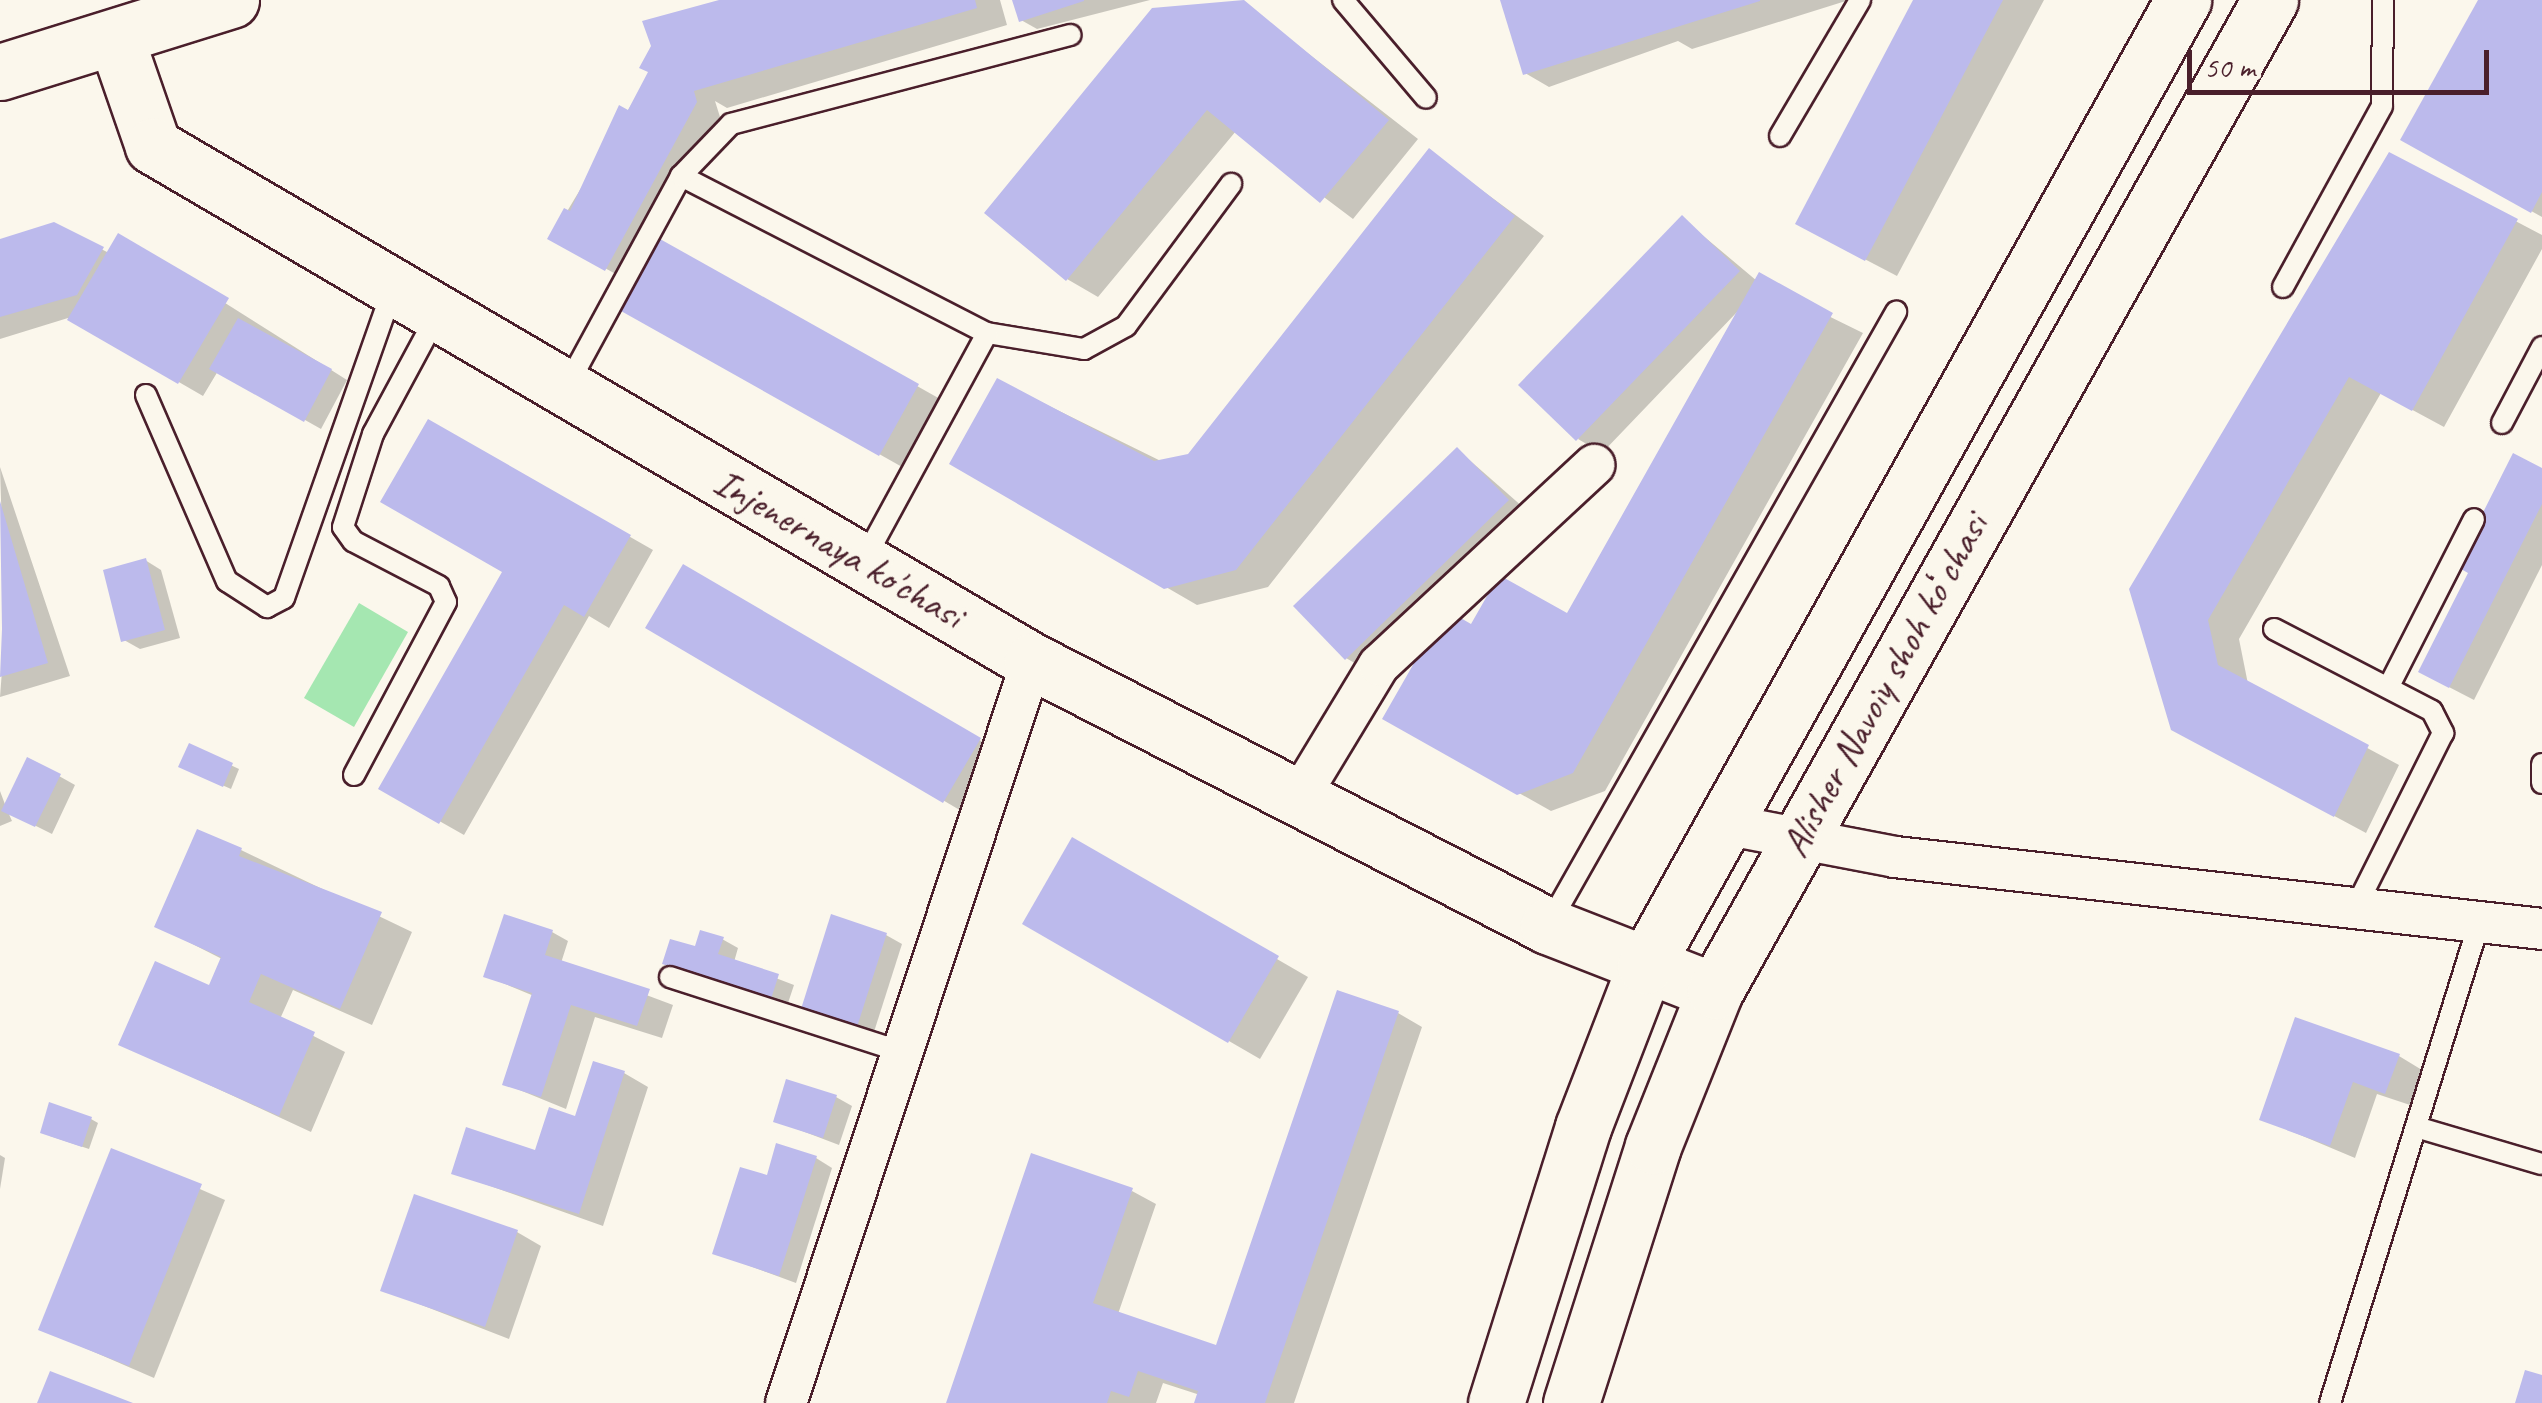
<!DOCTYPE html>
<html>
<head>
<meta charset="utf-8">
<style>
	body { margin:0 }
	#map { position:relative; width:2542px; height:1403px; overflow:hidden; background:#fbf7ec; font-family:Caveat,sans-serif }
	div>[style] { position:absolute }
	.green>* { inset:0; background:#a5e7b1 }
	.shadow>* { inset:0; background:#0003 }
	.building>* { inset:0; background:#bcbaec }
	.roads { filter:drop-shadow(2px 0 #4a1f2b) drop-shadow(-2px 0 #4a1f2b) drop-shadow(0 2px #4a1f2b) drop-shadow(0 -2px #4a1f2b) }
	.lane>* { height:20px; margin:-10px; padding:0 10px; transform-origin:10px; border-radius:10px; background:#fbf7ec }
	.street>* { height:40px; margin:-20px; padding:0 20px; transform-origin:20px; border-radius:20px; background:#fbf7ec }
	.secondary>* { height:55px; margin:-27.5px; padding:0 27.5px; transform-origin:27.5px; border-radius:27.5px; background:#fbf7ec }
	.primary>* { height:55px; margin:-27.5px; padding:0 27.5px; transform-origin:27.5px; border-radius:27.5px; background:#fbf7ec }
	span { translate:-50% -50%; white-space:nowrap; text-align:center; line-height:1.15; -webkit-text-stroke:9px #fbf7ec; paint-order:stroke }
	.street-label { font-size:40px; color:#4a1f2b }
	.scale { position:absolute; left:2187px; top:50px; width:302px; height:45px; box-sizing:border-box; border:5px solid #4a1f2b; border-top:0; padding-left:12px; font-size:30px; line-height:35px; white-space:nowrap; color:#4a1f2b; -webkit-text-stroke:8px #fbf7ec; paint-order:stroke }
</style>
</head>
<body>
<div id="map">
	<div class="green">
		<div style="clip-path:polygon(359px 603px,408px 632px,354px 727px,304px 698px)"></div>
	</div>
	<div class="shadow">
		<div style="clip-path:polygon(727px 0,1000px 0,1007px 25px,727px 108px,715px 101px,720px 117px,630px 282px,551px 238px,651px 72px)"></div>
		<div style="clip-path:polygon(1015px 0,1150px 0,1037px 29px,1021px 20px)"></div>
		<div style="clip-path:polygon(1502px 0,1849px 0,1692px 49px,1678px 41px,1549px 87px,1525px 73px)"></div>
		<div style="clip-path:polygon(1916px 0,2044px 0,1897px 276px,1830px 241px)"></div>
		<div style="clip-path:polygon(2481px 0,2542px 0,2542px 217px,2434px 157px)"></div>
		<div style="clip-path:polygon(1242px 2px,1418px 139px,1353px 219px,1236px 131px,1098px 297px,1067px 279px)"></div>
		<div style="clip-path:polygon(1430px 152px,1544px 236px,1268px 587px,1197px 605px,952px 463px,998px 381px,1171px 466px,1190px 456px)"></div>
		<div style="clip-path:polygon(2390px 155px,2542px 235px,2542px 249px,2444px 427px,2381px 393px,2239px 639px,2248px 684px,2399px 765px,2366px 833px,2206px 747px,2132px 590px)"></div>
		<div style="clip-path:polygon(1682px 218px,1757px 281px,1863px 333px,1605px 791px,1551px 811px,1386px 718px,1472px 627px,1568px 616px,1738px 311px,1602px 453px,1578px 439px)"></div>
		<div style="clip-path:polygon(54px 225px,109px 253px,119px 236px,347px 380px,321px 429px,218px 371px,203px 396px,68px 318px,0 339px,0 242px)"></div>
		<div style="clip-path:polygon(661px 242px,949px 404px,911px 472px,624px 310px)"></div>
		<div style="clip-path:polygon(429px 422px,653px 550px,609px 628px,589px 616px,464px 835px,381px 788px,505px 571px)"></div>
		<div style="clip-path:polygon(1458px 450px,1532px 515px,1370px 672px,1346px 658px)"></div>
		<div style="clip-path:polygon(0 467px,70px 676px,0 697px,5px 630px)"></div>
		<div style="clip-path:polygon(2542px 471px,2542px 565px,2474px 700px,2445px 685px,2471px 572px)"></div>
		<div style="clip-path:polygon(145px 560px,161px 570px,180px 638px,140px 649px,124px 640px)"></div>
		<div style="clip-path:polygon(684px 567px,1010px 758px,975px 819px,648px 627px)"></div>
		<div style="clip-path:polygon(190px 746px,239px 769px,231px 789px,188px 770px)"></div>
		<div style="clip-path:polygon(59px 776px,75px 785px,52px 834px,8px 812px,12px 821px,0 826px,0 791px,6px 807px)"></div>
		<div style="clip-path:polygon(1072px 841px,1308px 977px,1260px 1059px,1025px 923px)"></div>
		<div style="clip-path:polygon(241px 850px,412px 932px,372px 1025px,293px 990px,280px 1019px,345px 1052px,311px 1132px,121px 1044px,210px 988px,222px 959px,157px 926px)"></div>
		<div style="clip-path:polygon(552px 932px,568px 941px,561px 963px,673px 1005px,662px 1038px,595px 1017px,566px 1109px,505px 1084px,534px 996px,486px 976px)"></div>
		<div style="clip-path:polygon(886px 935px,902px 944px,873px 1035px,804px 1008px)"></div>
		<div style="clip-path:polygon(722px 939px,738px 948px,734px 962px,794px 985px,787px 1006px,681px 972px,697px 950px)"></div>
		<div style="clip-path:polygon(1398px 1013px,1422px 1027px,1294px 1403px,1197px 1403px,1200px 1395px,1163px 1383px,1156px 1403px,949px 1403px,1132px 1191px,1156px 1204px,1118px 1314px,1217px 1348px)"></div>
		<div style="clip-path:polygon(2399px 1056px,2422px 1070px,2410px 1105px,2377px 1094px,2355px 1158px,2262px 1119px)"></div>
		<div style="clip-path:polygon(624px 1073px,648px 1087px,603px 1226px,454px 1173px,537px 1153px)"></div>
		<div style="clip-path:polygon(836px 1097px,852px 1106px,839px 1145px,776px 1121px)"></div>
		<div style="clip-path:polygon(91px 1119px,98px 1123px,89px 1149px,50px 1136px)"></div>
		<div style="clip-path:polygon(113px 1151px,225px 1200px,154px 1378px,41px 1329px)"></div>
		<div style="clip-path:polygon(0 1155px,5px 1158px,0 1189px)"></div>
		<div style="clip-path:polygon(816px 1158px,832px 1168px,796px 1283px,715px 1253px)"></div>
		<div style="clip-path:polygon(517px 1232px,541px 1246px,509px 1339px,383px 1290px)"></div>
	</div>
	<div class="building">
		<div style="clip-path:polygon(719px 0,975px 0,977px 8px,694px 91px,697px 102px,605px 271px,547px 239px,564px 208px,570px 211px,619px 105px,628px 110px,648px 72px,639px 68px,651px 46px,642px 21px)"></div>
		<div style="clip-path:polygon(1012px 0,1084px 0,1084px 1px,1019px 22px)"></div>
		<div style="clip-path:polygon(1244px 0,1389px 120px,1320px 203px,1207px 110px,1066px 281px,984px 213px,1152px 8px)"></div>
		<div style="clip-path:polygon(1500px 0,1760px 0,1760px 1px,1523px 75px)"></div>
		<div style="clip-path:polygon(1913px 0,2003px 0,1865px 261px,1795px 224px)"></div>
		<div style="clip-path:polygon(2478px 0,2542px 0,2542px 192px,2531px 213px,2400px 140px)"></div>
		<div style="clip-path:polygon(1429px 148px,1515px 216px,1236px 570px,1164px 589px,949px 464px,997px 378px,1154px 461px,1188px 454px)"></div>
		<div style="clip-path:polygon(2389px 152px,2518px 219px,2412px 411px,2349px 377px,2208px 620px,2218px 665px,2369px 745px,2334px 817px,2171px 730px,2129px 589px)"></div>
		<div style="clip-path:polygon(1682px 215px,1740px 271px,1576px 441px,1518px 385px)"></div>
		<div style="clip-path:polygon(54px 222px,104px 247px,77px 295px,0 317px,0 239px)"></div>
		<div style="clip-path:polygon(118px 233px,229px 298px,178px 384px,67px 320px)"></div>
		<div style="clip-path:polygon(660px 239px,919px 384px,879px 456px,621px 311px)"></div>
		<div style="clip-path:polygon(1759px 272px,1833px 313px,1573px 773px,1517px 795px,1382px 719px,1445px 609px,1471px 624px,1499px 575px,1567px 613px)"></div>
		<div style="clip-path:polygon(238px 318px,332px 369px,304px 422px,209px 369px)"></div>
		<div style="clip-path:polygon(428px 419px,631px 535px,584px 617px,564px 605px,439px 824px,378px 789px,502px 572px,380px 502px)"></div>
		<div style="clip-path:polygon(1457px 447px,1509px 500px,1345px 660px,1293px 606px)"></div>
		<div style="clip-path:polygon(2513px 453px,2542px 468px,2542px 504px,2449px 688px,2418px 672px,2468px 573px,2456px 566px)"></div>
		<div style="clip-path:polygon(0 501px,48px 663px,0 677px,2px 629px)"></div>
		<div style="clip-path:polygon(146px 558px,165px 630px,121px 642px,103px 570px)"></div>
		<div style="clip-path:polygon(683px 564px,981px 738px,943px 803px,645px 628px)"></div>
		<div style="clip-path:polygon(189px 743px,233px 763px,223px 787px,178px 767px)"></div>
		<div style="clip-path:polygon(27px 757px,61px 774px,35px 827px,1px 811px)"></div>
		<div style="clip-path:polygon(197px 829px,242px 848px,239px 856px,382px 912px,340px 1009px,261px 974px,249px 1002px,315px 1032px,279px 1116px,118px 1045px,155px 961px,209px 985px,221px 957px,154px 927px)"></div>
		<div style="clip-path:polygon(1072px 837px,1279px 956px,1228px 1043px,1022px 924px)"></div>
		<div style="clip-path:polygon(504px 914px,553px 930px,545px 955px,650px 989px,637px 1026px,571px 1005px,541px 1097px,502px 1085px,532px 993px,483px 977px)"></div>
		<div style="clip-path:polygon(831px 914px,887px 933px,857px 1027px,801px 1009px)"></div>
		<div style="clip-path:polygon(700px 930px,724px 937px,718px 954px,779px 974px,771px 999px,662px 964px,670px 939px,695px 946px)"></div>
		<div style="clip-path:polygon(1337px 990px,1399px 1011px,1265px 1403px,1194px 1403px,1198px 1391px,1138px 1371px,1129px 1397px,1111px 1391px,1107px 1403px,946px 1403px,1031px 1153px,1133px 1188px,1093px 1303px,1216px 1345px)"></div>
		<div style="clip-path:polygon(2295px 1017px,2400px 1054px,2385px 1094px,2353px 1082px,2330px 1146px,2259px 1120px)"></div>
		<div style="clip-path:polygon(593px 1061px,625px 1071px,579px 1214px,451px 1174px,466px 1127px,535px 1150px,549px 1107px,575px 1116px)"></div>
		<div style="clip-path:polygon(786px 1079px,837px 1095px,823px 1138px,773px 1122px)"></div>
		<div style="clip-path:polygon(49px 1102px,92px 1117px,82px 1147px,40px 1133px)"></div>
		<div style="clip-path:polygon(776px 1143px,817px 1156px,779px 1276px,712px 1254px,740px 1167px,767px 1175px)"></div>
		<div style="clip-path:polygon(111px 1148px,202px 1184px,129px 1366px,38px 1330px)"></div>
		<div style="clip-path:polygon(414px 1194px,518px 1230px,485px 1327px,380px 1291px)"></div>
		<div style="clip-path:polygon(2525px 1370px,2542px 1375px,2542px 1403px,2515px 1403px)"></div>
		<div style="clip-path:polygon(50px 1371px,133px 1403px,37px 1403px)"></div>
	</div>
	<div class="roads">
		<div class="lane">
			<div style="left:1343px;top:0;width:128px;rotate:49.7deg"></div>
			<div style="left:1780px;top:136px;width:158px;rotate:-59.5deg"></div>
			<div style="left:681px;top:176px;width:344px;rotate:27.2deg"></div>
			<div style="left:987px;top:333px;width:98px;rotate:9.4deg"></div>
			<div style="left:1084px;top:349px;width:48px;rotate:-28.7deg"></div>
			<div style="left:1126px;top:326px;width:177px;rotate:-53.5deg"></div>
			<div style="left:2283px;top:287px;width:206px;rotate:-61.3deg"></div>
			<div style="left:2382px;top:106px;width:106px;rotate:-89.5deg"></div>
			<div style="left:567px;top:386px;width:239px;rotate:-61.5deg"></div>
			<div style="left:681px;top:176px;width:72px;rotate:-46.1deg"></div>
			<div style="left:731px;top:124px;width:351px;rotate:-14.7deg"></div>
			<div style="left:146px;top:395px;width:203px;rotate:66.5deg"></div>
			<div style="left:227px;top:581px;width:48px;rotate:33deg"></div>
			<div style="left:267px;top:607px;width:19px;rotate:-28deg"></div>
			<div style="left:284px;top:598px;width:328px;rotate:-70.6deg"></div>
			<div style="left:2502px;top:423px;width:86px;rotate:-62.2deg"></div>
			<div style="left:864px;top:560px;width:258px;rotate:-61.5deg"></div>
			<div style="left:2274px;top:629px;width:178px;rotate:27.4deg"></div>
			<div style="left:2432px;top:711px;width:25px;rotate:63deg"></div>
			<div style="left:2443px;top:733px;width:199px;rotate:116.6deg"></div>
			<div style="left:2389px;top:686px;width:187px;rotate:-63deg"></div>
			<div style="left:2542px;top:764px;width:19px;rotate:90deg"></div>
			<div style="left:354px;top:775px;width:196px;rotate:-62deg"></div>
			<div style="left:446px;top:602px;width:17px;rotate:-114deg"></div>
			<div style="left:439px;top:586px;width:97px;rotate:-152.4deg"></div>
			<div style="left:353px;top:541px;width:17px;rotate:-126deg"></div>
			<div style="left:343px;top:527px;width:98px;rotate:-72.1deg"></div>
			<div style="left:373px;top:434px;width:135px;rotate:-61.7deg"></div>
			<div style="left:1549px;top:924px;width:704px;rotate:-60.45deg"></div>
			<div style="left:670px;top:977px;width:244px;rotate:17.9deg"></div>
			<div style="left:2416px;top:1127px;width:131px;rotate:16.4deg"></div>
			<div style="left:2330px;top:1403px;width:503px;rotate:-72.75deg"></div>
		</div>
		<div class="street">
			<div style="left:1299px;top:797px;width:154px;rotate:-58.8deg"></div>
			<div style="left:1379px;top:665px;width:294px;rotate:-42.9deg"></div>
			<div style="left:1724px;top:824px;width:174px;rotate:10.9deg"></div>
			<div style="left:1895px;top:857px;width:651px;rotate:6.35deg"></div>
			<div style="left:786px;top:1403px;width:782px;rotate:-71.66deg"></div>
		</div>
		<div class="secondary">
			<div style="left:116px;top:39px;width:113px;rotate:70.9deg"></div>
			<div style="left:153px;top:146px;width:1019px;rotate:30.37deg"></div>
			<div style="left:1032px;top:661px;width:580px;rotate:27.18deg"></div>
			<div style="left:1548px;top:926px;width:179px;rotate:21.3deg"></div>
			<div style="left:0;top:72px;width:242px;rotate:-17.3deg"></div>
		</div>
		<div class="primary">
			<div style="left:1496px;top:1403px;width:289px;rotate:-72.5deg"></div>
			<div style="left:1583px;top:1127px;width:173px;rotate:-68.9deg"></div>
			<div style="left:1645px;top:966px;width:1106px;rotate:-60.88deg"></div>
			<div style="left:1571px;top:1403px;width:270px;rotate:-72.3deg"></div>
			<div style="left:1653px;top:1146px;width:167px;rotate:-68.2deg"></div>
			<div style="left:1715px;top:991px;width:1136px;rotate:-60.75deg"></div>
		</div>
	</div>
	<div class="street-label">
		<span style="left:839px;top:548px;rotate:30deg">Injenernaya ko'chasi</span>
		<span style="left:1884px;top:685px;rotate:-61deg">Alisher Navoiy shoh koʻchasi</span>
	</div>
	<div class="scale">50 m</div>
</div>
</body>
</html>
